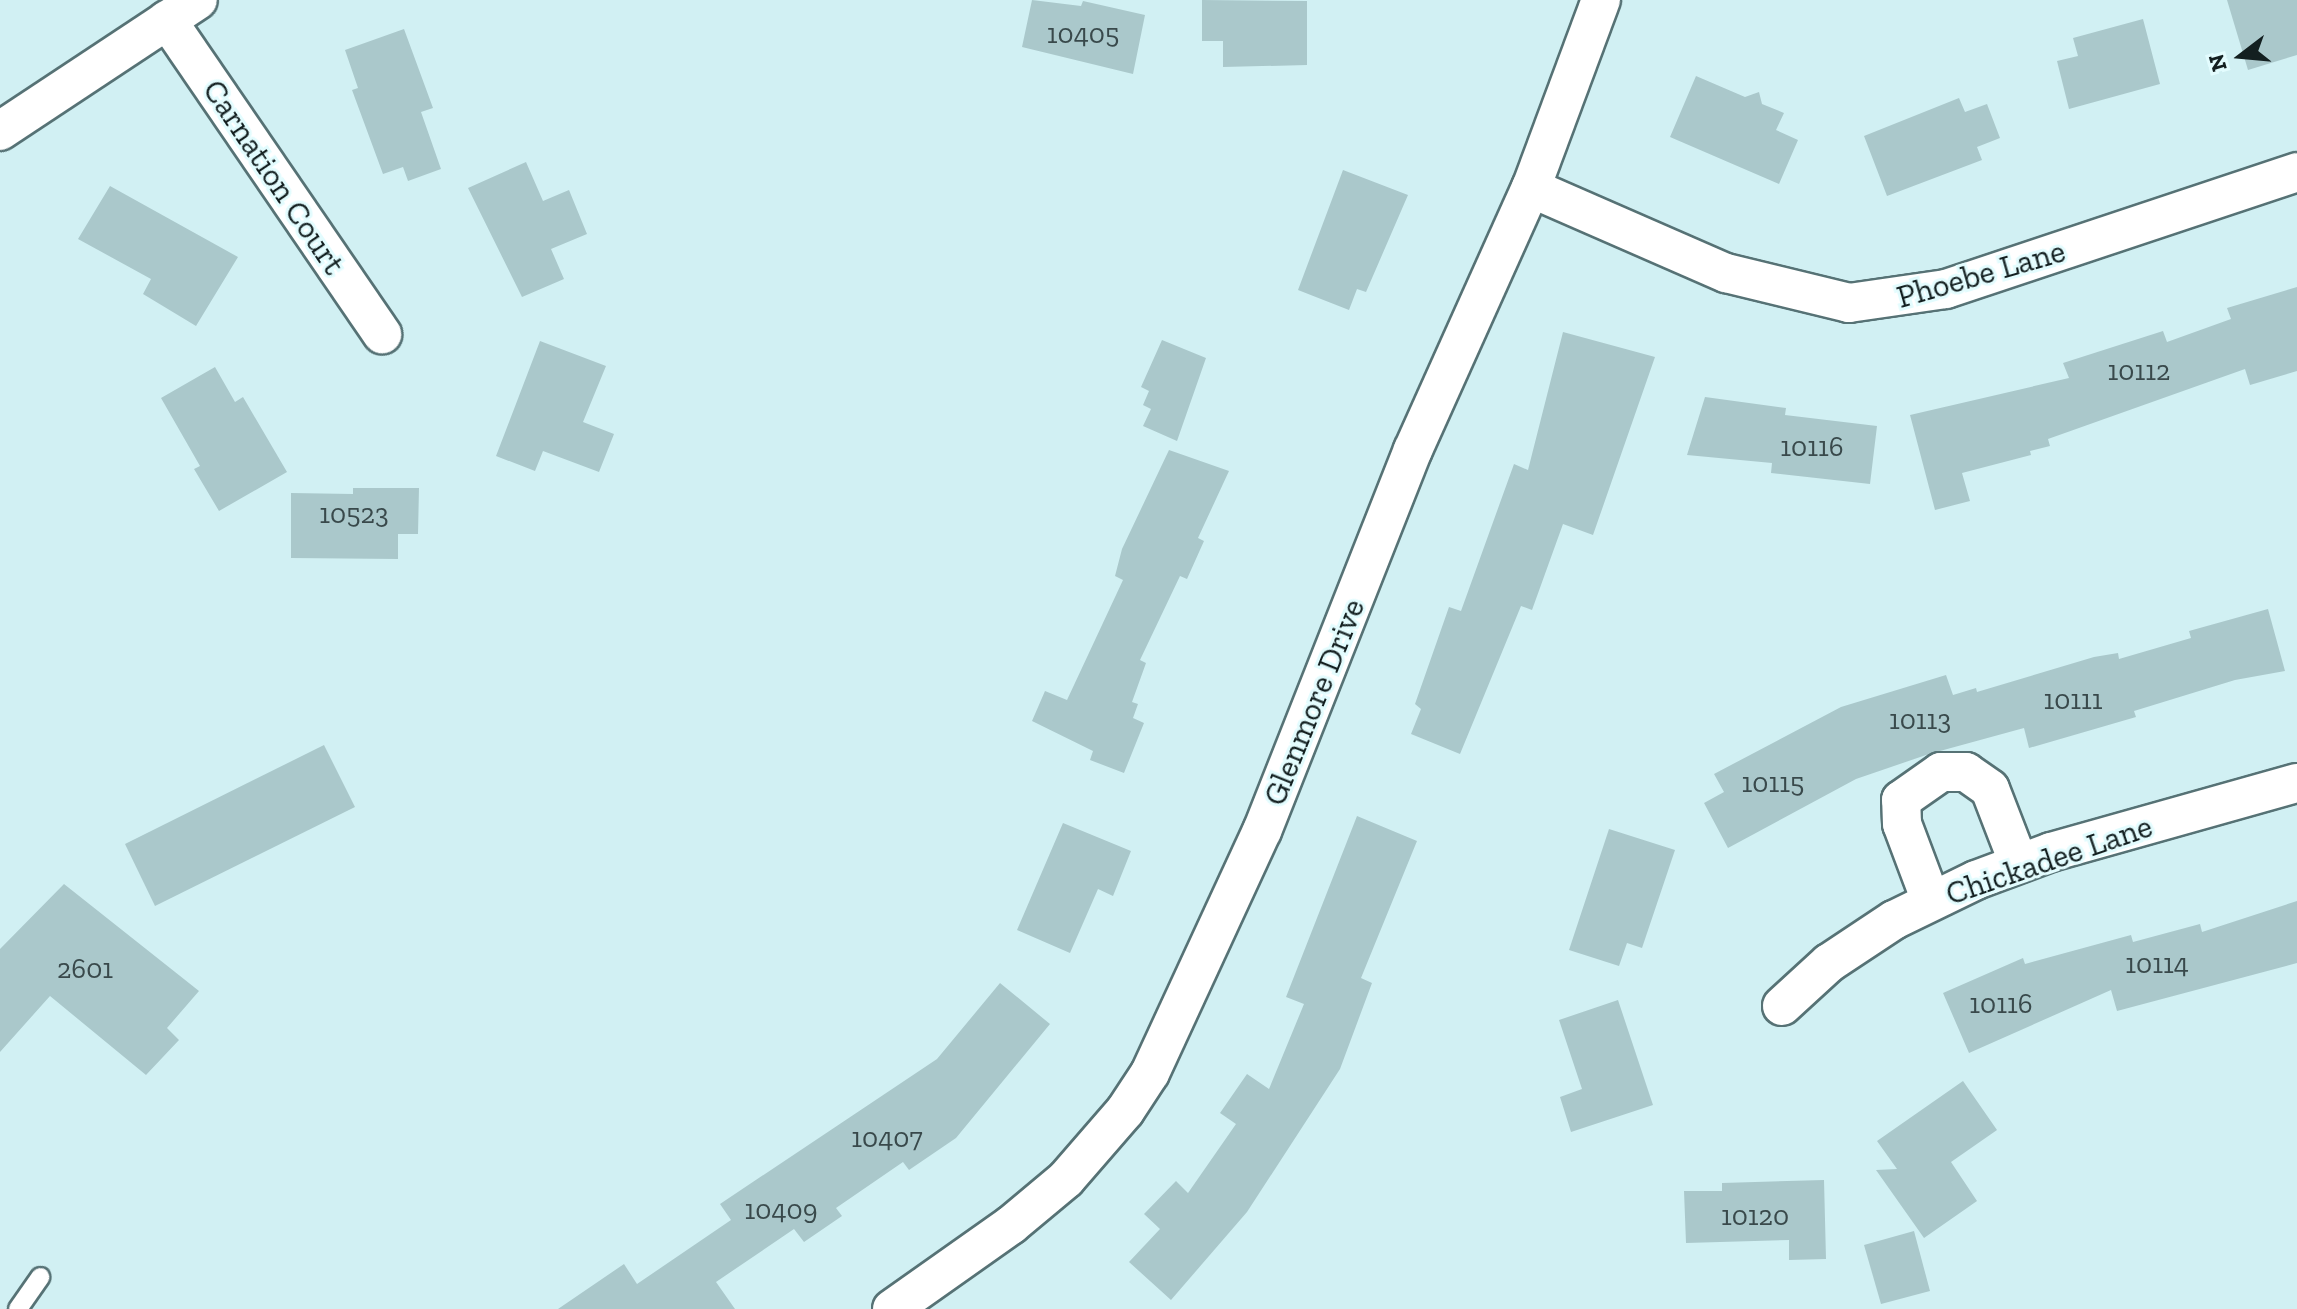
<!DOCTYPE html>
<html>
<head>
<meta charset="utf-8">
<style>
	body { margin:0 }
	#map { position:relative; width:2297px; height:1309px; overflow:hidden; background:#d1f0f3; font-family:"Zilla Slab",serif }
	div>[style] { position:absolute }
	.building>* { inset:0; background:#aac8cb }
	.roads { filter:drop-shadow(2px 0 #567275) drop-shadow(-2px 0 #567275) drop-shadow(0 2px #567275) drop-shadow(0 -2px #567275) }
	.service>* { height:18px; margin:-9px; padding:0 9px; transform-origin:9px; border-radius:9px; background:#fff }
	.minor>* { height:38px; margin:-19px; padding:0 19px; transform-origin:19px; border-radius:19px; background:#fff }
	span { translate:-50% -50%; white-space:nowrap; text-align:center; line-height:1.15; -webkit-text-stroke:6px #e3fcfe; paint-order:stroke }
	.number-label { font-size:28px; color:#39494b }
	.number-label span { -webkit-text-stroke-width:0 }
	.street-label { font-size:32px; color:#131f20 }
	.north { position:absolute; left:2201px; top:16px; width:80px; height:80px; -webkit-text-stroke:6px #e3fcfe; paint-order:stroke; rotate:254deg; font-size:22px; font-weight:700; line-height:32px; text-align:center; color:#131f20 }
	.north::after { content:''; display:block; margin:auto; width:28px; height:36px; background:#131f20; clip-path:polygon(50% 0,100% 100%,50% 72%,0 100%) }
</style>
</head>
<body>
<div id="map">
	<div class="building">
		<div style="clip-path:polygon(1032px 0,1081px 6px,1083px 1px,1145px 15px,1133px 74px,1022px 47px)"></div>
		<div style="clip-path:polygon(1202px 0,1307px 1px,1307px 65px,1223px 67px,1223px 41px,1202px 41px)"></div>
		<div style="clip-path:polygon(2227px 0,2297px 0,2297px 55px,2248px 70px)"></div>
		<div style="clip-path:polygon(2143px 19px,2160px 84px,2069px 109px,2057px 61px,2078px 56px,2073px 38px)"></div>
		<div style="clip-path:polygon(404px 29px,433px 108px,421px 112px,441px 169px,408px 181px,403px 167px,383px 174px,352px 90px,358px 88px,345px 50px)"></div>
		<div style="clip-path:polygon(1696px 76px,1745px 97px,1759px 92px,1762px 104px,1784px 113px,1776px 130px,1798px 140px,1779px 184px,1670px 137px)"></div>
		<div style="clip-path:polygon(1959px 98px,1965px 112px,1987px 104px,2000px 138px,1977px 147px,1982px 160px,1887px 196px,1864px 136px)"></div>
		<div style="clip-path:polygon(526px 162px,543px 201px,569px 190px,587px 234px,551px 249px,564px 279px,522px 297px,468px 188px)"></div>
		<div style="clip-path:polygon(1343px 170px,1408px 195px,1366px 292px,1357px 289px,1349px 310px,1298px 290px)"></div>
		<div style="clip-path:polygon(110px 186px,238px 257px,196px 326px,143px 294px,151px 279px,78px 239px)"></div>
		<div style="clip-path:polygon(2297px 287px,2297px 371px,2250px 385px,2245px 369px,2048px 439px,2050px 446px,2030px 451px,2031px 455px,1962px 473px,1970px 501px,1935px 510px,1910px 415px,2069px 378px,2063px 363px,2163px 331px,2167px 342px,2231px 319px,2227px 308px)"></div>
		<div style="clip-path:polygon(1563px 332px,1655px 357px,1593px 535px,1563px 524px,1532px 610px,1521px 606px,1460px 754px,1411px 734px,1421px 709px,1415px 704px,1449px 607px,1461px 611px,1514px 464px,1528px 470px)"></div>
		<div style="clip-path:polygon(1162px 340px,1206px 358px,1177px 441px,1143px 426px,1151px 409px,1143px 405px,1149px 391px,1141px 387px)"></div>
		<div style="clip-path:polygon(540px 341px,606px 366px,583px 422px,614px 434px,599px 472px,543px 451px,535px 471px,496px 456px)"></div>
		<div style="clip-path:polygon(215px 367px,235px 402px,243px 397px,287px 472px,219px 511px,194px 469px,200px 466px,161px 398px)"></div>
		<div style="clip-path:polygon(1705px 397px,1786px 408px,1785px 415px,1877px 426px,1870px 484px,1771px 473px,1772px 463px,1687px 455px)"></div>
		<div style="clip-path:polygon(1169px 450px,1229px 471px,1198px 538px,1204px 541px,1187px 579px,1180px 576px,1140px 660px,1146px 663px,1132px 702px,1138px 704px,1133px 718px,1144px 723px,1124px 773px,1090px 760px,1093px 751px,1032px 721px,1045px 691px,1067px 700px,1123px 580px,1115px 576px,1122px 549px)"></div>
		<div style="clip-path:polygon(353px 488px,419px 488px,418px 534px,398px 534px,398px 559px,291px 558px,291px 493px,353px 494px)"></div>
		<div style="clip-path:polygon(2268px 609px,2285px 671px,2235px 680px,2134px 711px,2136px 717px,2029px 748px,2024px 728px,1929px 754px,1856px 779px,1728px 848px,1704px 803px,1724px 792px,1714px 774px,1841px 707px,1946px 675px,1953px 695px,1976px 688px,1977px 692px,2094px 657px,2118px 653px,2119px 659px,2191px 638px,2189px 631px)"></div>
		<div style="clip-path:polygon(324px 745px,355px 807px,155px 906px,125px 844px)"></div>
		<div style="clip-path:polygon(1357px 816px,1417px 841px,1361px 978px,1372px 983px,1340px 1069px,1247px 1212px,1171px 1300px,1129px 1262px,1160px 1229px,1144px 1214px,1176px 1181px,1188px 1193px,1236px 1124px,1220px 1113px,1247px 1074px,1269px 1089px,1304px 1004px,1286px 997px)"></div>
		<div style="clip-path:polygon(1063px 823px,1131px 851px,1113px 896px,1098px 889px,1070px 953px,1017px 930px)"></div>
		<div style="clip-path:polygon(1609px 829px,1675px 850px,1642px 948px,1627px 943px,1619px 966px,1569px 950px)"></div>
		<div style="clip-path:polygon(64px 884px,199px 991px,167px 1028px,179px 1040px,146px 1075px,50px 996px,0 1052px,0 949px)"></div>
		<div style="clip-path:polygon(2297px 901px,2297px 963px,2117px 1011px,2111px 990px,1969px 1053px,1943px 993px,2023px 958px,2025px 964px,2131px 935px,2133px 942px,2200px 924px,2202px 932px)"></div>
		<div style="clip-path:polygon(1000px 983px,1050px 1024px,956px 1138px,909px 1170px,903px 1162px,836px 1208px,842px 1216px,804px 1242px,794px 1229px,716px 1282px,735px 1309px,558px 1309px,624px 1264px,637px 1284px,731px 1220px,720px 1204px,937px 1059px)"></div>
		<div style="clip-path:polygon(1618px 1000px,1653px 1105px,1571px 1132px,1560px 1097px,1582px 1089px,1559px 1020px)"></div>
		<div style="clip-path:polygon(1963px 1081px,1997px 1130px,1951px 1162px,1977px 1201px,1924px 1238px,1876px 1170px,1897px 1169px,1877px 1141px)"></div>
		<div style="clip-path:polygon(1824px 1180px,1826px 1259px,1789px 1260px,1789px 1240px,1686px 1243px,1684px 1191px,1722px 1191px,1722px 1183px)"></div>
		<div style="clip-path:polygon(1914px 1231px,1930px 1291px,1881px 1304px,1864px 1245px)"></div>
	</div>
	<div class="roads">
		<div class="service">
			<div style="left:18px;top:1309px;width:39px;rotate:-55deg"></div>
		</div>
		<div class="minor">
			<div style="left:167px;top:20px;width:381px;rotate:55.6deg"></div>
			<div style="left:0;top:131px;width:237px;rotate:-33.5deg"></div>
			<div style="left:1531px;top:188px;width:213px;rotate:23.6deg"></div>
			<div style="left:1726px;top:273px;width:127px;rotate:13.7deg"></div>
			<div style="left:1849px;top:303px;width:98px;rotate:-8.2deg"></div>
			<div style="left:1946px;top:289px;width:370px;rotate:-18.4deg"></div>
			<div style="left:1931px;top:901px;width:82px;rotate:-110.6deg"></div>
			<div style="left:1902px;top:824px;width:24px;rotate:-92deg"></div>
			<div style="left:1901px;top:800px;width:49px;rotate:-35deg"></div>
			<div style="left:1941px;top:772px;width:25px"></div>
			<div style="left:1966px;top:772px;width:29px;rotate:35deg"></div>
			<div style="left:1990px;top:789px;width:80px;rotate:68.9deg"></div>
			<div style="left:1782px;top:1006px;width:64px;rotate:-42.5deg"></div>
			<div style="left:1829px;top:963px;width:78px;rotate:-33.5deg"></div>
			<div style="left:1894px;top:920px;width:91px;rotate:-26deg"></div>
			<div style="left:1976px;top:880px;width:80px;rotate:-20.5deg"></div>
			<div style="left:2051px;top:852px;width:255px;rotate:-15.7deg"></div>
			<div style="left:892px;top:1309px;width:146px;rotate:-35.2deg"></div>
			<div style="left:1011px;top:1225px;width:72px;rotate:-39.9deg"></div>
			<div style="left:1066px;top:1179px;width:90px;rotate:-49.1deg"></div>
			<div style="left:1125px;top:1111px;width:45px;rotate:-56.7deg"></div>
			<div style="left:1150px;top:1073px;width:267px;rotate:-65.2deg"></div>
			<div style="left:1262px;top:831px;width:410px;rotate:-68.4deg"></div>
			<div style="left:1413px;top:450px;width:287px;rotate:-65.8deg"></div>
			<div style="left:1531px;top:188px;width:201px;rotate:-69.6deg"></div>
		</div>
	</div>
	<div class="number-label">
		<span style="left:1083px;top:34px">10405</span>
		<span style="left:2139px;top:371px">10112</span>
		<span style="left:1812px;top:447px">10116</span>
		<span style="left:354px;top:514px">10523</span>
		<span style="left:2073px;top:700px">10111</span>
		<span style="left:1920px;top:720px">10113</span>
		<span style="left:1773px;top:783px">10115</span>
		<span style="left:2157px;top:964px">10114</span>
		<span style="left:85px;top:969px">2601</span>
		<span style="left:2001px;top:1004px">10116</span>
		<span style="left:887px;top:1138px">10407</span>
		<span style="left:781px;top:1210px">10409</span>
		<span style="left:1755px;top:1216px">10120</span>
	</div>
	<div class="street-label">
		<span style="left:274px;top:177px;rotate:56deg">Carnation Court</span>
		<span style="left:1981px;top:274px;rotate:-16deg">Phoebe Lane</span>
		<span style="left:1314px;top:702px;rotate:-68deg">Glenmore Drive</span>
		<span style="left:2049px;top:860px;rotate:-19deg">Chickadee Lane</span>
	</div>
	<div class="north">N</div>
</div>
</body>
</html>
